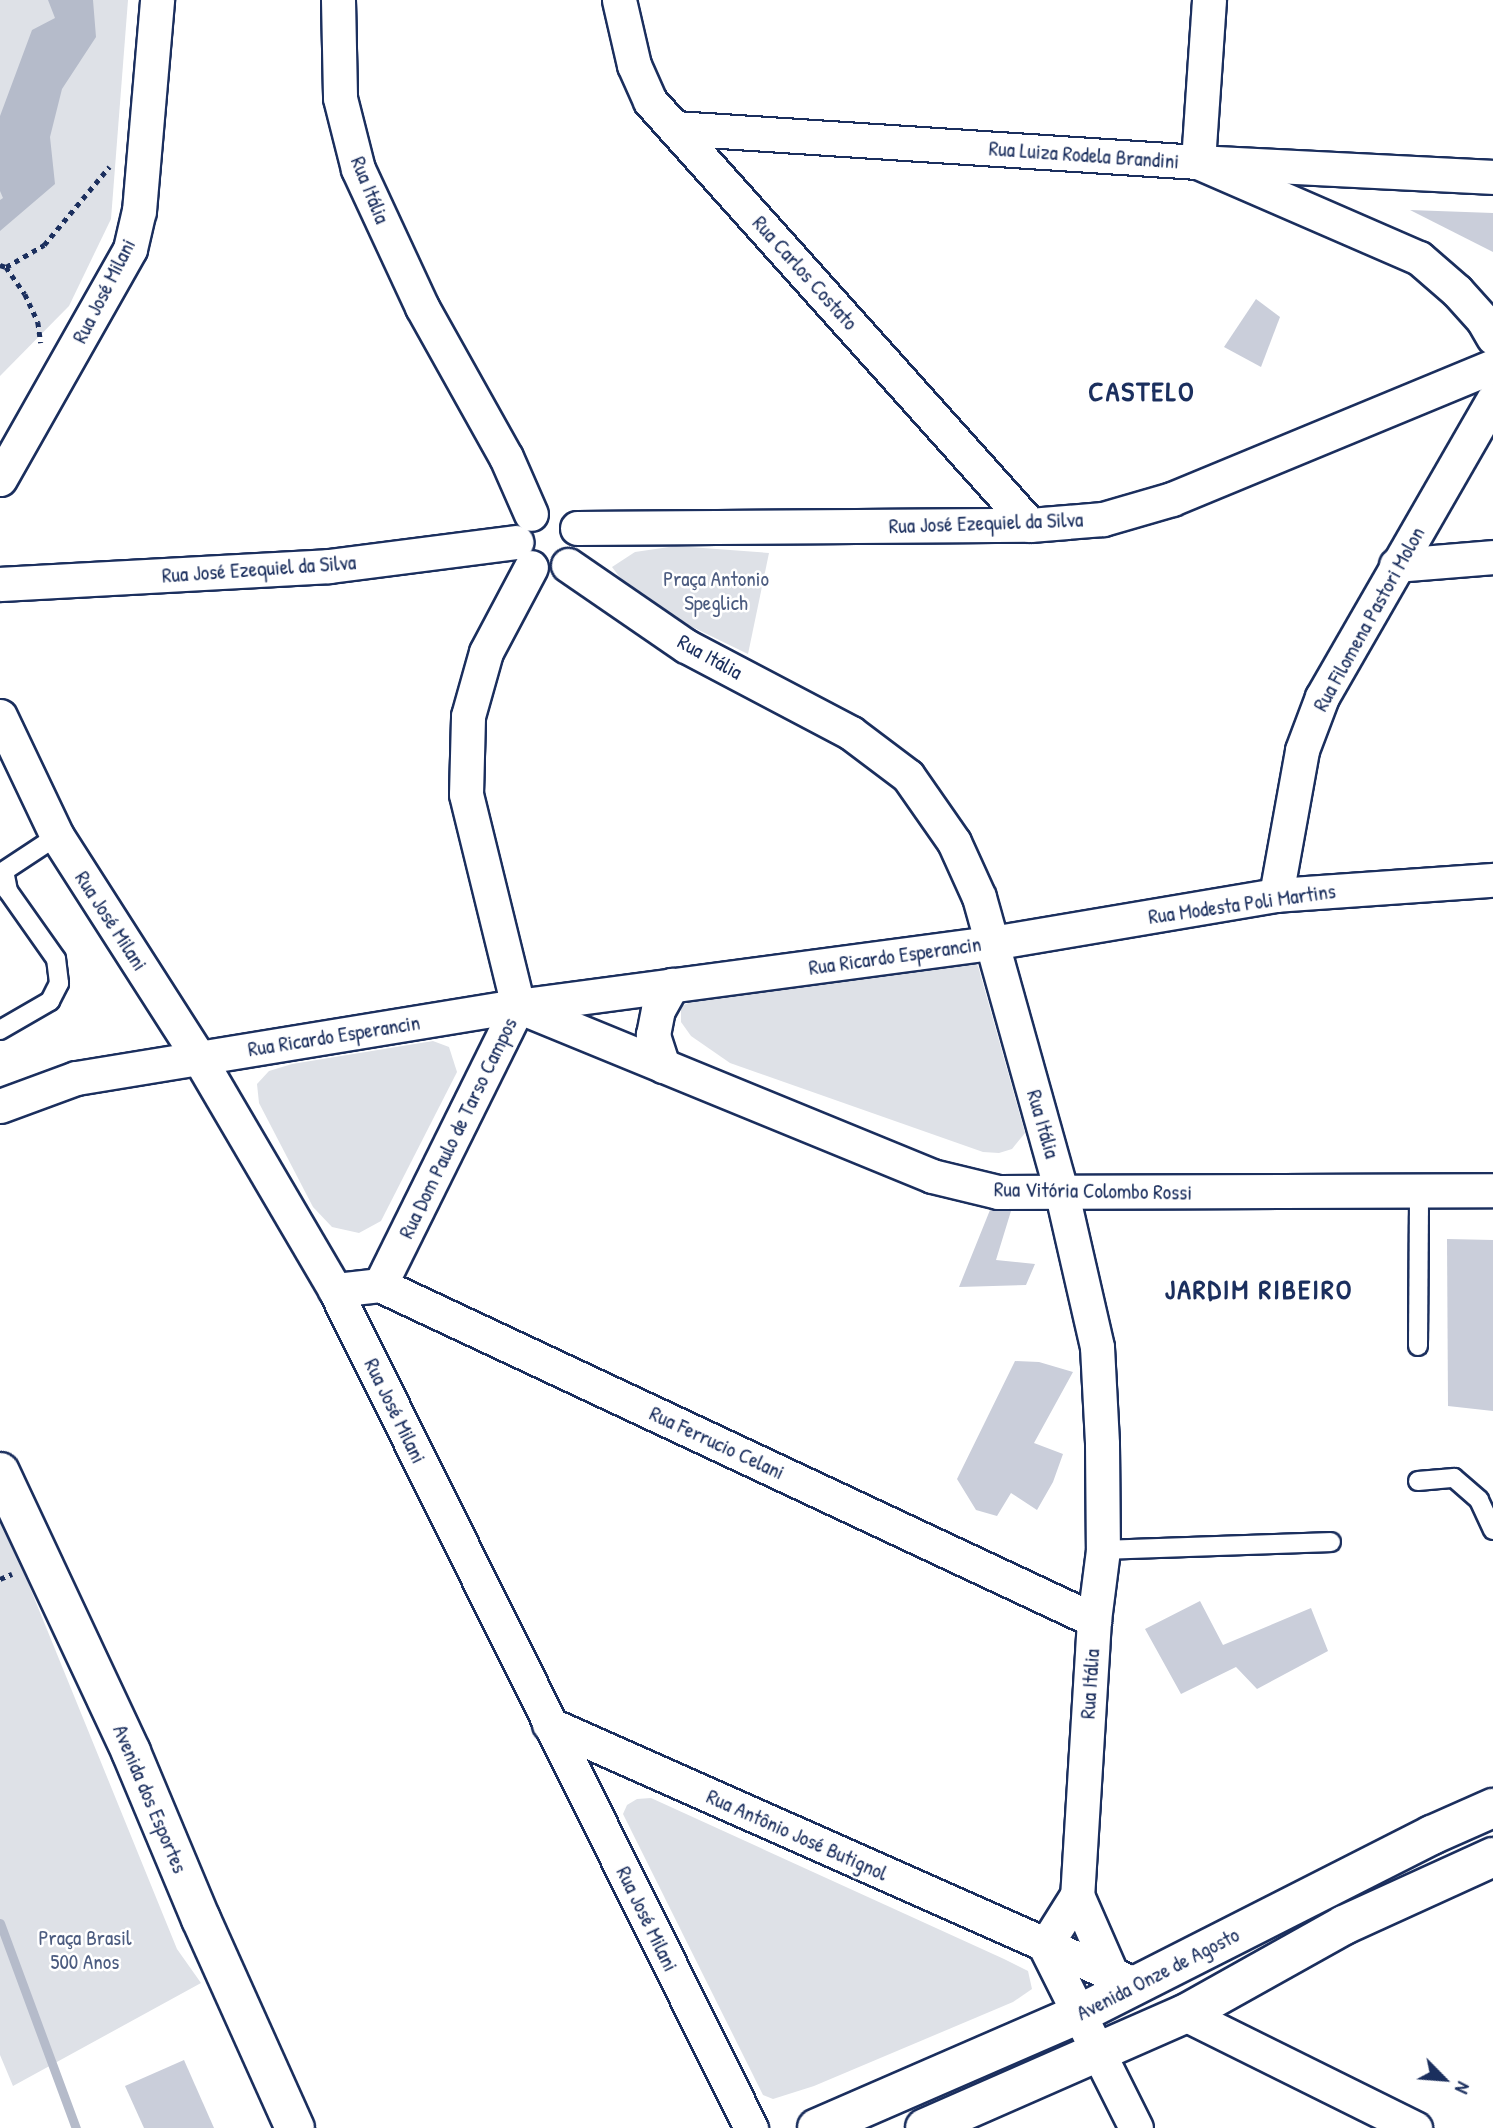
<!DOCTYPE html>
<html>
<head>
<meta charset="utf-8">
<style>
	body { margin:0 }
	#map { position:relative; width:1493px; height:2128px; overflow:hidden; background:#fff; font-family:"Patrick Hand",sans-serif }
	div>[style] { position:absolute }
	.green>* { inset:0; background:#dee1e7 }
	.water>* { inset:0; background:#b5bbca }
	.stream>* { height:9px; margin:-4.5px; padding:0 4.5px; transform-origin:4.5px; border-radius:4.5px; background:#b5bbca }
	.building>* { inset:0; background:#caceda }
	.path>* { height:4.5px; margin-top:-2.25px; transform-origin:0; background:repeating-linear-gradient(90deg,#1b2f5e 0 5px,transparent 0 10px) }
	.roads { filter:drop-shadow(2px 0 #1b2f5e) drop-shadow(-2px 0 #1b2f5e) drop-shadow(0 2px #1b2f5e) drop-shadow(0 -2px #1b2f5e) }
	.lane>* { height:18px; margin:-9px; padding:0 9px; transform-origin:9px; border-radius:9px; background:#fff }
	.street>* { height:33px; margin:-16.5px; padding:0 16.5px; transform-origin:16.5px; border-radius:16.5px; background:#fff }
	.secondary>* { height:38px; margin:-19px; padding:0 19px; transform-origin:19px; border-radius:19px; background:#fff }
	.primary>* { height:38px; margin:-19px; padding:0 19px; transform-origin:19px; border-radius:19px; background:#fff }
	span { translate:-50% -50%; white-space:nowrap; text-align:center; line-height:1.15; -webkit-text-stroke:5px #fff; paint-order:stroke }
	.street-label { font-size:21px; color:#1b2f5e }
	.park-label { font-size:21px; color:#4c5c80 }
	.district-label { font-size:28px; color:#1b2f5e; font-weight:700; letter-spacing:2px }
	.north { position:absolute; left:1409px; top:2044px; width:70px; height:70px; -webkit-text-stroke:5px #fff; paint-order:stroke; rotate:115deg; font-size:19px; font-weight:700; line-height:28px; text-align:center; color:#1b2f5e }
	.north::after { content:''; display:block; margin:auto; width:24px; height:32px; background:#1b2f5e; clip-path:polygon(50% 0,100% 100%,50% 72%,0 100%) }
</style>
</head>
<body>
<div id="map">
	<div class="green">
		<div style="clip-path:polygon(0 0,128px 0,111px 219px,69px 306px,0 376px)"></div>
		<div style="clip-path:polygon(676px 546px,769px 553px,748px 654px,680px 621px,628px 588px,612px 567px,635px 552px)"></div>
		<div style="clip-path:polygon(968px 955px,978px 966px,1025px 1133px,1012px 1149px,999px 1153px,983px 1152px,730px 1063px,691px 1036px,681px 1022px,681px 1006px,708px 995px)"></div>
		<div style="clip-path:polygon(433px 1041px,449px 1047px,457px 1072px,381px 1221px,359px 1233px,332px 1227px,313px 1207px,259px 1103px,257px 1084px,269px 1071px,292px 1064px)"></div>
		<div style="clip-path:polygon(0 1514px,177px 1949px,201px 1983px,13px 2086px,0 2055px)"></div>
		<div style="clip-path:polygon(651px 1798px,1004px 1959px,1028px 1971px,1032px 1989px,1013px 2002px,814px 2086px,773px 2099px,763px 2095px,623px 1814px,627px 1805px,637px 1799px)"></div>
	</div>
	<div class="water">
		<div style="clip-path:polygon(48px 0,93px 0,96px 37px,62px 89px,50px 137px,55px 184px,0 231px,0 200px,3px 198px,0 191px,0 116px,32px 30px,55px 18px)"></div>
	</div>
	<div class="stream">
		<div style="left:0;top:1923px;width:219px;rotate:69.7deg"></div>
	</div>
	<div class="building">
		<div style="clip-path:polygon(1410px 210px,1493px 213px,1493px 252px)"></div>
		<div style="clip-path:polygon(1256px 299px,1280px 317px,1261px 367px,1224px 347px)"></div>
		<div style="clip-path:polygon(990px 1210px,1011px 1211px,996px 1260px,1035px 1264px,1026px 1285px,959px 1287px)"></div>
		<div style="clip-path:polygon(1447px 1239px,1493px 1240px,1493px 1411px,1448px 1406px)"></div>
		<div style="clip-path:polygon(1015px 1361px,1039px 1362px,1073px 1372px,1034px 1443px,1063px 1454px,1053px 1482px,1037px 1510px,1011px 1493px,997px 1516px,976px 1510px,957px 1479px)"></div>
		<div style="clip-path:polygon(1200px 1601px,1223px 1645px,1311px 1608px,1328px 1651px,1257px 1689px,1236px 1667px,1181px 1694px,1145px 1629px)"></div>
		<div style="clip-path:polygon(184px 2060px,214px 2128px,144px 2128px,125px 2086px)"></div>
	</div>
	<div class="path">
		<div style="left:0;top:265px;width:6px;rotate:18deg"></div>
		<div style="left:6px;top:267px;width:33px;rotate:55deg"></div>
		<div style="left:25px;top:294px;width:31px;rotate:65deg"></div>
		<div style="left:38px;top:322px;width:21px;rotate:82deg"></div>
		<div style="left:6px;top:267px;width:44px;rotate:-30.1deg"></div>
		<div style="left:44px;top:245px;width:102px;rotate:-50.2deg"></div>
		<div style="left:0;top:1579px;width:13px;rotate:-23deg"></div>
	</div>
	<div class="roads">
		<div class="lane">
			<div style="left:0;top:1030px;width:58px;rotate:-30.1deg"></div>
			<div style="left:50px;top:1001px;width:20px;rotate:-63deg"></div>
			<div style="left:59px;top:983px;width:24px;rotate:-97deg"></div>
			<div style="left:56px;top:959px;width:83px;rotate:-125.2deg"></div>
			<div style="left:8px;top:891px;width:20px;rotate:-101deg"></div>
			<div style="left:4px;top:871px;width:64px;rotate:-33.4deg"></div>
			<div style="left:1418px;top:1346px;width:155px;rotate:-89.6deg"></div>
			<div style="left:1418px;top:1481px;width:36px;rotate:-5deg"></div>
			<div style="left:1454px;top:1478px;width:33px;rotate:41deg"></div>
			<div style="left:1479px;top:1500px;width:33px;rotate:65deg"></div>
			<div style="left:1103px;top:1550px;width:228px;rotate:-2deg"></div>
		</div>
		<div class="street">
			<div style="left:338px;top:0;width:98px;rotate:88.8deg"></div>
			<div style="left:340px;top:98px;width:73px;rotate:75.8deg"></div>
			<div style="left:358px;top:169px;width:152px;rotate:65.1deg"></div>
			<div style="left:422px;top:307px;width:172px;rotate:60.8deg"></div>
			<div style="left:506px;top:457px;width:62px;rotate:66.3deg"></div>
			<div style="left:619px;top:0;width:67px;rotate:77deg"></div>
			<div style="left:634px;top:65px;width:39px;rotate:66deg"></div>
			<div style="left:650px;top:101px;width:569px;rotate:48.13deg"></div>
			<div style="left:1209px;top:0;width:162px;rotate:93.9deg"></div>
			<div style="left:1198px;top:162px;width:241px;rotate:23.5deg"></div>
			<div style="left:1419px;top:258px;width:50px;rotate:41deg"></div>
			<div style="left:1457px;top:291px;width:39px;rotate:48deg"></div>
			<div style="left:1483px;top:320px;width:20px;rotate:60deg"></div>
			<div style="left:675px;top:128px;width:524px;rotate:3.72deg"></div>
			<div style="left:1198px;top:162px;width:295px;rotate:2.9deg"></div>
			<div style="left:0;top:479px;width:264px;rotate:-60.5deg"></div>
			<div style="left:130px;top:249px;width:39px;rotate:-77deg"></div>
			<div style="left:139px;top:211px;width:212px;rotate:-85.1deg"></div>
			<div style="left:577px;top:528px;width:453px;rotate:-0.4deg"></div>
			<div style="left:1030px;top:525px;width:73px;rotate:-4.7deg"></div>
			<div style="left:1103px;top:519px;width:72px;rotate:-16.2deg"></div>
			<div style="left:1172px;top:499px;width:347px;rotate:-22.5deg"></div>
			<div style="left:568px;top:565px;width:143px;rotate:34.5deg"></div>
			<div style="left:686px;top:646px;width:187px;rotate:27.8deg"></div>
			<div style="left:851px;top:733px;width:71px;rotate:37deg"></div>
			<div style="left:908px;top:776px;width:80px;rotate:55.1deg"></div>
			<div style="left:954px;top:842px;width:60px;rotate:65.6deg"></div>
			<div style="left:979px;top:897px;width:308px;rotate:74.4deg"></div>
			<div style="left:1062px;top:1194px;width:157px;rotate:77.1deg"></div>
			<div style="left:1097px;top:1347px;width:97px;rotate:87deg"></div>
			<div style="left:1102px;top:1444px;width:106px;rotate:89.5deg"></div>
			<div style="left:1103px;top:1550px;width:71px;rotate:97.3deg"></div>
			<div style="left:1094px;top:1620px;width:276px;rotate:93.5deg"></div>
			<div style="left:1077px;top:1895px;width:85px;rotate:66.4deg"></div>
			<div style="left:1396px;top:565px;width:97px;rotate:-4.7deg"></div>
			<div style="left:0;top:584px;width:329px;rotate:-3.1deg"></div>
			<div style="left:329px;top:566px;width:189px;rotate:-7.3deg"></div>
			<div style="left:0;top:716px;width:133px;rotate:64.6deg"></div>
			<div style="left:57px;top:836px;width:264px;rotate:57.4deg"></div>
			<div style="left:199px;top:1058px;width:269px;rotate:59.6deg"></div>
			<div style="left:335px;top:1290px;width:936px;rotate:63.6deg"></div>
			<div style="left:1276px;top:895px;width:147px;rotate:-79.8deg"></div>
			<div style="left:1302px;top:750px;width:57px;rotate:-69.3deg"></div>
			<div style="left:1322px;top:697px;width:343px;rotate:-60.1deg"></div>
			<div style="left:520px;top:1007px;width:445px;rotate:22.3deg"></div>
			<div style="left:932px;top:1176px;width:68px;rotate:13.6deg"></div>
			<div style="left:998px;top:1192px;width:495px;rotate:-0.2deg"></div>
			<div style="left:663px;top:1066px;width:33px;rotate:-108deg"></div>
			<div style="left:653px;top:1035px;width:25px;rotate:-79deg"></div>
			<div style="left:658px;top:1010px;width:29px;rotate:-61deg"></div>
			<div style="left:0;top:1106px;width:81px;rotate:-20.2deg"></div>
			<div style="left:76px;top:1078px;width:448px;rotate:-9.3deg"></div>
			<div style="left:518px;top:1006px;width:478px;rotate:-7.6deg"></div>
			<div style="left:992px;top:943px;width:288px;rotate:-9.6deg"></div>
			<div style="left:1276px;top:895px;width:218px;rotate:-4deg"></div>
			<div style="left:380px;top:1285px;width:311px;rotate:-63.7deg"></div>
			<div style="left:518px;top:1006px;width:218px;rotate:-103.8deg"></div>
			<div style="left:466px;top:794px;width:78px;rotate:-88.5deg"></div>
			<div style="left:468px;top:716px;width:66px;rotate:-74.3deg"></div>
			<div style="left:486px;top:652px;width:96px;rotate:-62.1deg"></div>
			<div style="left:335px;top:1290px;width:45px;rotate:-6.3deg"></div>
			<div style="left:380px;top:1285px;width:789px;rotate:25.14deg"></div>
			<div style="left:549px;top:1724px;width:628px;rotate:23.95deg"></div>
			<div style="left:1045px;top:1946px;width:203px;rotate:63.4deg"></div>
			<div style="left:1045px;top:1946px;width:60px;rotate:-57.9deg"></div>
			<div style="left:1185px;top:2014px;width:257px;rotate:26.4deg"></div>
		</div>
		<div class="secondary">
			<div style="left:817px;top:2128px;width:286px;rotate:-23.5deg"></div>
			<div style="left:1079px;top:2014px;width:396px;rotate:-26.9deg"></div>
			<div style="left:1432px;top:1835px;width:67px;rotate:-23.9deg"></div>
			<div style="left:925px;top:2128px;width:284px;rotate:-23.7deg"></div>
			<div style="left:1185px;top:2014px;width:182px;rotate:-29.2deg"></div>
			<div style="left:1344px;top:1925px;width:164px;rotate:-24.5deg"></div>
		</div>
		<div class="primary">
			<div style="left:0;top:1472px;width:309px;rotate:64.9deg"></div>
			<div style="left:131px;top:1752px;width:181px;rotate:67.3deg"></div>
			<div style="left:201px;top:1919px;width:229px;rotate:65.8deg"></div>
		</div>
	</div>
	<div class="street-label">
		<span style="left:1084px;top:155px;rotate:4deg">Rua Luiza Rodela Brandini</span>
		<span style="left:370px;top:190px;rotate:68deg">Rua Itália</span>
		<span style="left:805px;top:273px;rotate:48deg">Rua Carlos Costato</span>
		<span style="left:104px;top:291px;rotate:-63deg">Rua José Milani</span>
		<span style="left:986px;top:523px;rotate:-2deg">Rua José Ezequiel da Silva</span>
		<span style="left:259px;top:569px;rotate:-4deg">Rua José Ezequiel da Silva</span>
		<span style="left:1369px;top:619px;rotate:-61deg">Rua Filomena Pastori Molon</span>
		<span style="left:710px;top:657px;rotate:29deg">Rua Itália</span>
		<span style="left:1242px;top:904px;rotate:-8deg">Rua Modesta Poli Martins</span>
		<span style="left:111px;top:921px;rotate:57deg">Rua José Milani</span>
		<span style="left:895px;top:956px;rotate:-8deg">Rua Ricardo Esperancin</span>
		<span style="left:334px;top:1036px;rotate:-9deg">Rua Ricardo Esperancin</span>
		<span style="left:1043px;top:1124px;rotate:74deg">Rua Itália</span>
		<span style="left:458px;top:1128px;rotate:-64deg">Rua Dom Paulo de Tarso Campos</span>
		<span style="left:1093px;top:1191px;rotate:1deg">Rua Vitória Colombo Rossi</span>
		<span style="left:395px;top:1411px;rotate:64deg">Rua José Milani</span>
		<span style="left:717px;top:1443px;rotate:25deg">Rua Ferrucio Celani</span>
		<span style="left:1090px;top:1684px;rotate:-86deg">Rua Itália</span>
		<span style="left:150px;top:1799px;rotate:67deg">Avenida dos Esportes</span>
		<span style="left:797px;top:1835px;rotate:24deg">Rua Antônio José Butignol</span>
		<span style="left:647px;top:1919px;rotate:64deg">Rua José Milani</span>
		<span style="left:1158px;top:1974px;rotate:-27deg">Avenida Onze de Agosto</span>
	</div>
	<div class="park-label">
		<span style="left:716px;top:591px">Praça Antonio<br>Speglich</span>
		<span style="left:85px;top:1950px">Praça Brasil<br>500 Anos</span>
	</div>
	<div class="district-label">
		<span style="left:1142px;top:391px">CASTELO</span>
		<span style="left:1259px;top:1289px">JARDIM RIBEIRO</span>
	</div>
	<div class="north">N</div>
</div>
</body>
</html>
